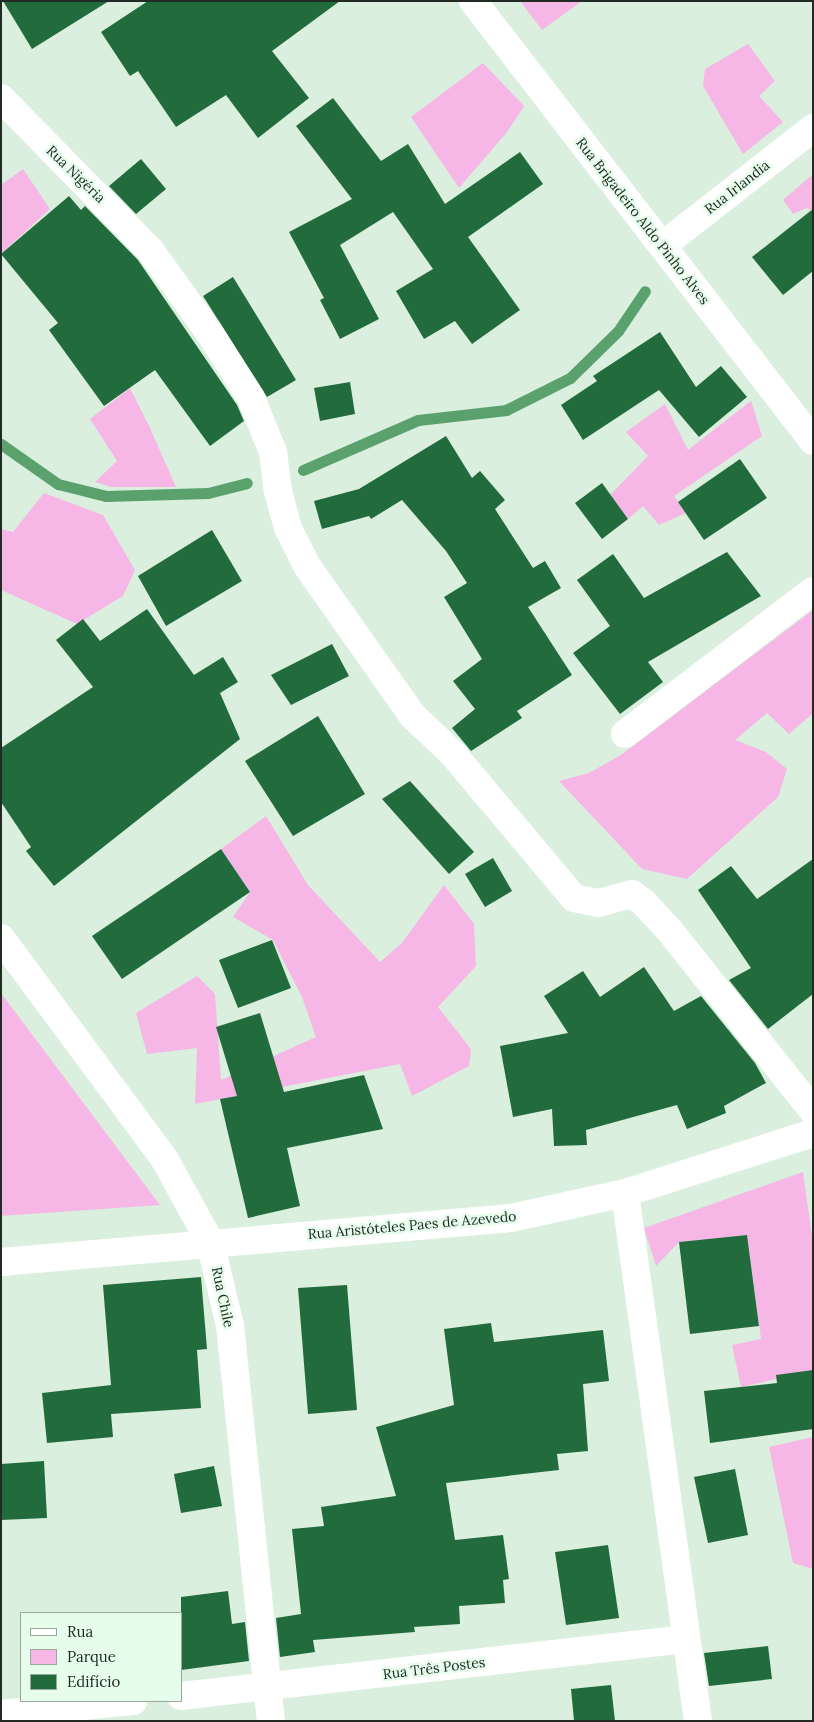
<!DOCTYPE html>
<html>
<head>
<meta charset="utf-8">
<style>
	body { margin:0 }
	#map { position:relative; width:814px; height:1722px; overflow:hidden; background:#daefde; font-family:Lora,serif }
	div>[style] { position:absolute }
	.green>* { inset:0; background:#f7b7e6 }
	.stream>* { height:11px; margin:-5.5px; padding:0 5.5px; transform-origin:5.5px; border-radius:5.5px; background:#5aa16e }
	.building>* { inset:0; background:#226b3c }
	.minor>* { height:28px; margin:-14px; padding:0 14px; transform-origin:14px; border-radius:14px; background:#fff }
	.tertiary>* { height:28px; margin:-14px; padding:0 14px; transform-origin:14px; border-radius:14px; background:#fff }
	span { translate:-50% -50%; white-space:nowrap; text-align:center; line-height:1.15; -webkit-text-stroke:5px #e7fdeb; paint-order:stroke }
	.street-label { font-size:14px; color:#222a24 }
	.frame { position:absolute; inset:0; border:2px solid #222a24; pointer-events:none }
	.legend { position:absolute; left:20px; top:1612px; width:162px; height:90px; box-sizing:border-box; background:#e7fdeb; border:1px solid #98a99b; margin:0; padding:6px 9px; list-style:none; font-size:15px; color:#222a24 }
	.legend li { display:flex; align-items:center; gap:10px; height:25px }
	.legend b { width:25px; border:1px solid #98a99b }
</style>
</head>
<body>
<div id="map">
	<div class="green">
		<div style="clip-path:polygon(520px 1px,582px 1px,542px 30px)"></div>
		<div style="clip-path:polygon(748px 44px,775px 81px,759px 96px,783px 122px,743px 154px,703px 86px,705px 69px)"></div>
		<div style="clip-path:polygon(483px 63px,524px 106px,508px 131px,459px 188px,411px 117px)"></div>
		<div style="clip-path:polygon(23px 169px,50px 209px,1px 254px,1px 185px)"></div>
		<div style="clip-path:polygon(813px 174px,813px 211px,806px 208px,793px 214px,783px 200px)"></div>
		<div style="clip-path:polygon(130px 388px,150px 428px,176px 487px,111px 487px,95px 482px,117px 461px,90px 419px)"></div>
		<div style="clip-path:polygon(751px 401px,762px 436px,674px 496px,686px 513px,659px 525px,643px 506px,628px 519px,610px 495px,648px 456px,626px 432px,665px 404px,688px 450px)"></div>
		<div style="clip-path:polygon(44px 493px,103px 515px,135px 570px,123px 596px,77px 624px,1px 590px,1px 529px,13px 532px)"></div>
		<div style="clip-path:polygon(813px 610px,813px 713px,789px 734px,767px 713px,735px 740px,766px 752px,787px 769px,778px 797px,687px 879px,642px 869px,559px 781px,589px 773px,621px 755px)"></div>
		<div style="clip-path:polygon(266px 816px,308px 885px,380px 962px,402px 943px,444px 885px,474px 924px,476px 966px,438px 1007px,471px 1049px,469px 1066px,412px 1096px,400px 1064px,195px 1104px,197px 1048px,147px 1054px,136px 1013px,197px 976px,215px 994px,221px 1080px,316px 1037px,302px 997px,273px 940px,233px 917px,250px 892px,221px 849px)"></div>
		<div style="clip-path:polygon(1px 993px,160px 1205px,1px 1216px)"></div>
		<div style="clip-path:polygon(803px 1172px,813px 1244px,813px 1371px,741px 1387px,732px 1345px,761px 1339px,747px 1235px,679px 1242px,656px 1266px,644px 1228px)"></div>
		<div style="clip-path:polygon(813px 1437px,813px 1569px,793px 1563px,769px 1447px)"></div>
	</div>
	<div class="stream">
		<div style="left:1px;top:444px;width:70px;rotate:35.1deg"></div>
		<div style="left:58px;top:484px;width:49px;rotate:14deg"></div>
		<div style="left:106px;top:496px;width:102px;rotate:-1.7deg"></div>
		<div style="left:208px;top:493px;width:40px;rotate:-14.4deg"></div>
		<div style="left:303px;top:470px;width:125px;rotate:-23.5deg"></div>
		<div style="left:418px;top:420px;width:89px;rotate:-6.5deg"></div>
		<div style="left:506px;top:410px;width:72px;rotate:-26.6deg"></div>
		<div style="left:570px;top:378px;width:67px;rotate:-44.4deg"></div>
		<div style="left:618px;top:331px;width:48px;rotate:-56deg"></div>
	</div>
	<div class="building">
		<div style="clip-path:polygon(3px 1px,109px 1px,32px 49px)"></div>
		<div style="clip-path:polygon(148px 1px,340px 1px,272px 51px,309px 98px,258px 138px,226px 95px,176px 127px,138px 71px,130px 76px,101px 32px)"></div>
		<div style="clip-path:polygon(333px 98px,381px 161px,408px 144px,445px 204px,520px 152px,543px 184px,468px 237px,520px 310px,472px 344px,455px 321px,424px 339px,396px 291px,433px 269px,393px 212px,340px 245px,379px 319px,340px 339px,320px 300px,324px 298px,289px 232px,352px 199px,296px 126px)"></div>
		<div style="clip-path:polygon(141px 159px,166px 189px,136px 214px,109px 186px)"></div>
		<div style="clip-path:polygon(69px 196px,81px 210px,85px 206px,138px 260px,237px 405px,244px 421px,210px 446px,155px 370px,104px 406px,49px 330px,58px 323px,1px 254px)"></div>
		<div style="clip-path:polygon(813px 209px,813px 271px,783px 295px,752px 257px)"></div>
		<div style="clip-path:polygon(233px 277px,296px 380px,267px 397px,203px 296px)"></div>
		<div style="clip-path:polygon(660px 332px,696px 387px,721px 366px,747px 397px,699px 437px,659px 390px,583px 440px,561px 405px,597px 381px,593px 376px)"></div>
		<div style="clip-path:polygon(350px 382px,355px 414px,320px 421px,314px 388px)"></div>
		<div style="clip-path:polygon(446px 436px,472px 478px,480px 471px,505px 500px,495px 509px,533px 568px,545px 561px,561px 588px,528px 607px,572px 675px,517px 711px,522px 718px,471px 751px,452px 728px,475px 709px,453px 681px,482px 659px,444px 597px,467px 583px,446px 551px,402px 500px,371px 519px,369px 516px,322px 529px,314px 501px,359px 489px)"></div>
		<div style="clip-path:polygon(740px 459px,767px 498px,704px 540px,678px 502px)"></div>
		<div style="clip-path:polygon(602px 483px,628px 519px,602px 539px,575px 503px)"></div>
		<div style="clip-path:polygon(212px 530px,242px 581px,166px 626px,138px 576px)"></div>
		<div style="clip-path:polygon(727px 552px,761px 596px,648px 662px,663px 682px,620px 714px,573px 653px,610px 626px,577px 580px,613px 554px,644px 598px)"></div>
		<div style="clip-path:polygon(147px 609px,194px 675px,223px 657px,238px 682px,220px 693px,240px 739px,54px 886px,26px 851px,31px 847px,1px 802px,1px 748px,93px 687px,56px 640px,83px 619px,100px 641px)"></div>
		<div style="clip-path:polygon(332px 644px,349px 676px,291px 705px,271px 675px)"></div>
		<div style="clip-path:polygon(318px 716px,365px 794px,293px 836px,245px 761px)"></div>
		<div style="clip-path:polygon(410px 781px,474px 852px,449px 874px,382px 799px)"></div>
		<div style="clip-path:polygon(221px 849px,250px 892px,122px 979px,92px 936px)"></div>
		<div style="clip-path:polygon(493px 858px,512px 891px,485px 907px,465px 874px)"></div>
		<div style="clip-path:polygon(813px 859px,813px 994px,768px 1029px,729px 980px,751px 968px,698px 890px,731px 866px,757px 899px)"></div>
		<div style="clip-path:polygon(272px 940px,291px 988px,238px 1008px,219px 960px)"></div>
		<div style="clip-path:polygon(644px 967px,674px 1011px,701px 996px,755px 1063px,766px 1083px,724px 1106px,726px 1113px,687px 1129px,677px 1105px,586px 1130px,587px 1145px,554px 1146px,552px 1109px,513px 1117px,500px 1046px,568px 1033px,544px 996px,583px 971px,600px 997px)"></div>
		<div style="clip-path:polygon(260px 1013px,284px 1092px,364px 1075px,383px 1129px,287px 1148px,300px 1206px,248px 1218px,220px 1099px,237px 1096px,216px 1027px)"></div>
		<div style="clip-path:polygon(747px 1235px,759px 1326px,690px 1334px,679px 1242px)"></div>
		<div style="clip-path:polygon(201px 1277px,207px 1349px,197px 1350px,201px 1408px,111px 1414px,113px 1437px,47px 1443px,42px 1393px,111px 1385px,103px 1285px)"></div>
		<div style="clip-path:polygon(347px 1285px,357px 1410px,308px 1414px,298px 1288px)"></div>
		<div style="clip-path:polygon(491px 1323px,494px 1342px,603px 1330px,609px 1381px,583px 1384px,588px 1451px,557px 1454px,559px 1470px,446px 1483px,455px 1540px,503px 1535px,509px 1579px,503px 1580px,505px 1603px,459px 1606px,460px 1624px,414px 1627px,415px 1632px,313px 1640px,315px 1652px,280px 1657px,276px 1618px,301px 1614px,292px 1529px,324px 1526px,321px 1507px,396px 1496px,376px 1427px,454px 1405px,444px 1329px)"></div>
		<div style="clip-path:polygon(813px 1370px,813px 1429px,710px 1443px,704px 1391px,777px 1383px,776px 1375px)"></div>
		<div style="clip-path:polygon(44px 1461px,47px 1518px,1px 1520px,1px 1464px)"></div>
		<div style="clip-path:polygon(214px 1466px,222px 1506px,181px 1513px,174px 1474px)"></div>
		<div style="clip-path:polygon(735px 1469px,748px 1535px,708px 1543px,694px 1477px)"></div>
		<div style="clip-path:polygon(608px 1545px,619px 1618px,566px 1625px,555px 1552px)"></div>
		<div style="clip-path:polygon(228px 1591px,232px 1624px,245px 1622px,249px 1661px,181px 1670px,181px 1597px)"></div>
		<div style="clip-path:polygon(768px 1646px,772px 1679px,709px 1686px,704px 1653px)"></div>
		<div style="clip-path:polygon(611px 1685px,615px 1721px,574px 1721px,571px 1689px)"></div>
	</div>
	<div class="minor">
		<div style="left:1px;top:98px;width:213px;rotate:45.6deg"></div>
		<div style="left:150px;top:250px;width:101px;rotate:54.3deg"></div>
		<div style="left:209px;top:332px;width:78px;rotate:57.5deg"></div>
		<div style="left:251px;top:398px;width:58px;rotate:67.8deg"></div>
		<div style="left:273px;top:452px;width:39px;rotate:83deg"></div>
		<div style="left:278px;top:491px;width:38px;rotate:75deg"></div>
		<div style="left:288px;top:528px;width:42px;rotate:63.4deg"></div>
		<div style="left:307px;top:566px;width:184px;rotate:54.8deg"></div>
		<div style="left:413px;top:716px;width:55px;rotate:43.5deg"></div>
		<div style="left:453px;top:754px;width:188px;rotate:50deg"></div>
		<div style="left:574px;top:898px;width:25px;rotate:12deg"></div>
		<div style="left:598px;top:903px;width:35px;rotate:-15deg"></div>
		<div style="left:632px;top:894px;width:15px;rotate:37deg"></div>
		<div style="left:644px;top:903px;width:38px;rotate:47deg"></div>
		<div style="left:670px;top:931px;width:230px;rotate:51.5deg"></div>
		<div style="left:662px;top:246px;width:192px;rotate:-38deg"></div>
		<div style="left:625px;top:734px;width:236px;rotate:-37.3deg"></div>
		<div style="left:1px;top:938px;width:274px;rotate:53.5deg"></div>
		<div style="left:164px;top:1158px;width:96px;rotate:61.3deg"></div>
		<div style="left:210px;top:1242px;width:85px;rotate:76.5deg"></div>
		<div style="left:230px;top:1325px;width:398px;rotate:84.1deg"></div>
		<div style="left:625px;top:1193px;width:533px;rotate:82.13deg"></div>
		<div style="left:1px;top:1262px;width:512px;rotate:-4.93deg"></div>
		<div style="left:511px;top:1218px;width:117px;rotate:-12.4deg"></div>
		<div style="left:625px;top:1193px;width:197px;rotate:-17.7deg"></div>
		<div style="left:181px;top:1696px;width:508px;rotate:-6.44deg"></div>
		<div style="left:1px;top:1714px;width:133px;rotate:-5.6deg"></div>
	</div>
	<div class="tertiary">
		<div style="left:473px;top:1px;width:556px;rotate:52.31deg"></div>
	</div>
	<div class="street-label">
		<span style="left:76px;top:174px;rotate:44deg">Rua Nigéria</span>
		<span style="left:737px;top:187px;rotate:-38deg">Rua Irlandia</span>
		<span style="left:643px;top:221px;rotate:52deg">Rua Brigadeiro Aldo Pinho Alves</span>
		<span style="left:412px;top:1225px;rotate:-5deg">Rua Aristóteles Paes de Azevedo</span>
		<span style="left:223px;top:1297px;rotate:78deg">Rua Chile</span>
		<span style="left:434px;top:1668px;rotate:-7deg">Rua Três Postes</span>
	</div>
	<div class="frame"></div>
	<ul class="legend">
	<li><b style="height:6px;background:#fff"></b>Rua</li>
	<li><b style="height:14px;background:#f7b7e6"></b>Parque</li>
	<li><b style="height:14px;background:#226b3c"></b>Edifício</li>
	</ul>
</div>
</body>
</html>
